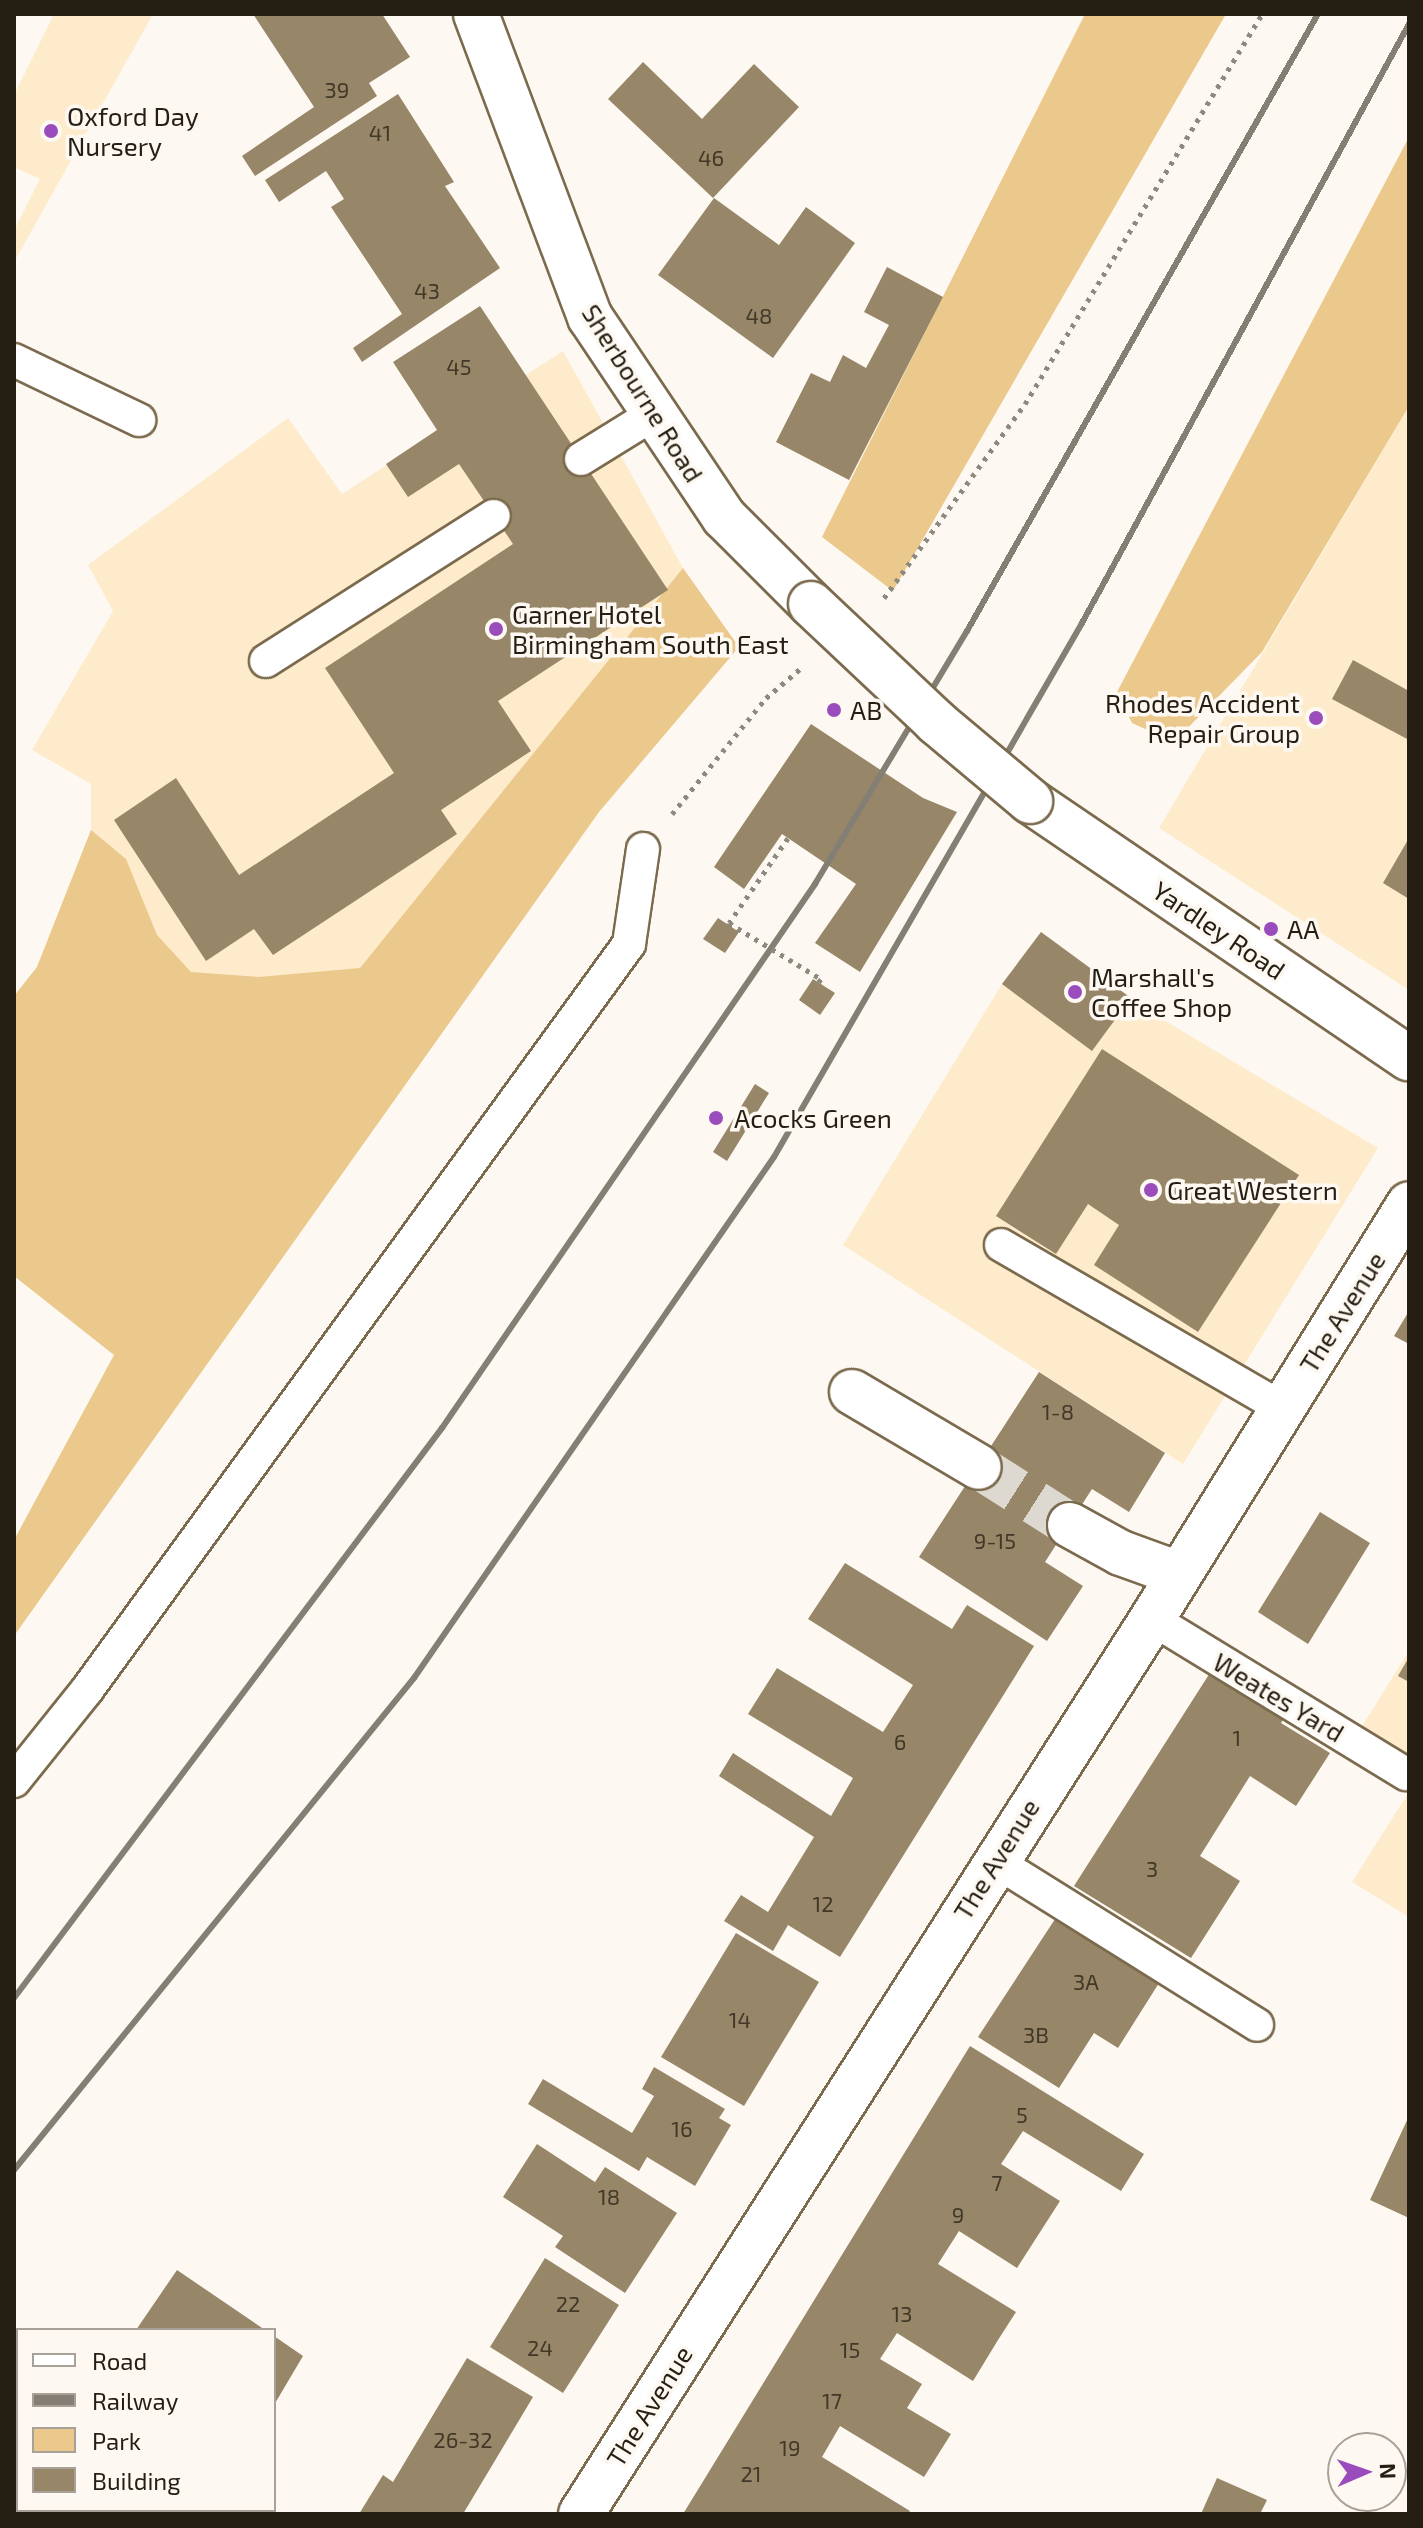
<!DOCTYPE html>
<html>
<head>
<meta charset="utf-8">
<style>
	body { margin:0 }
	#map { position:relative; width:1423px; height:2528px; overflow:hidden; background:#fdf9f2; font-family:"Exo 2",sans-serif }
	div>[style] { position:absolute }
	.built>* { inset:0; background:#fdebcb }
	.green>* { inset:0; background:#ebc88b }
	.building>* { inset:0; background:#978668 }
	.minor-tunnel>* { height:44px; margin-top:-22px; transform-origin:0; background:repeating-linear-gradient(90deg,#ddd8d0 0 44px,transparent 0 66px) }
	.path>* { height:5px; margin-top:-2.5px; transform-origin:0; background:repeating-linear-gradient(90deg,#8e897f 0 4px,transparent 0 10px) }
	.roads { filter:drop-shadow(2px 0 #7b6a4d) drop-shadow(-2px 0 #7b6a4d) drop-shadow(0 2px #7b6a4d) drop-shadow(0 -2px #7b6a4d) }
	.service>* { height:32px; margin:-16px; padding:0 16px; transform-origin:16px; border-radius:16px; background:#fff }
	.minor>* { height:44px; margin:-22px; padding:0 22px; transform-origin:22px; border-radius:22px; background:#fff }
	.secondary>* { height:44px; margin:-22px; padding:0 22px; transform-origin:22px; border-radius:22px; background:#fff }
	.rail>* { height:6px; margin:-3px; padding:0 3px; transform-origin:3px; border-radius:3px; background:#847f75 }
	.path-bridge>* { height:5px; margin-top:-2.5px; transform-origin:0; background:repeating-linear-gradient(90deg,#8e897f 0 4px,transparent 0 10px) }
	.bridges { filter:drop-shadow(2px 0 #7b6a4d) drop-shadow(-2px 0 #7b6a4d) drop-shadow(0 2px #7b6a4d) drop-shadow(0 -2px #7b6a4d) }
	.secondary-bridge>* { height:44px; margin:-22px; padding:0 22px; transform-origin:22px; border-radius:22px; background:#fff }
	.dots>* { width:22px; height:22px; translate:-50% -50%; box-sizing:border-box; border:4px solid #fdf9f2; border-radius:50% }
	span { translate:-50% -50%; white-space:nowrap; text-align:center; line-height:1.15; -webkit-text-stroke:7px #fdf9f2; paint-order:stroke }
	.number-label { font-size:22px; color:#423828 }
	.number-label span { -webkit-text-stroke-width:0 }
	.poi-label { font-size:26px; color:#251e12 }
	.left { translate:0 -50%; text-align:left }
	.right { translate:-100% -50%; text-align:right }
	.street-label { font-size:26px; color:#251e12 }
	.frame { position:absolute; inset:0; border:16px solid #251e12; pointer-events:none }
	.legend { position:absolute; left:16px; top:2328px; width:260px; height:184px; box-sizing:border-box; background:#fdf9f2; border:2px solid #a7a198; margin:0; padding:10px 14px; list-style:none; font-size:24px; color:#251e12 }
	.legend li { display:flex; align-items:center; gap:16px; height:40px }
	.legend b { width:40px; border:2px solid #a7a198 }
	.north { position:absolute; left:1327px; top:2432px; width:80px; height:80px; box-sizing:border-box; background:#fdf9f2; border:2px solid #a7a198; border-radius:50%; rotate:88deg; font-size:22px; font-weight:700; line-height:32px; text-align:center; color:#251e12 }
	.north::after { content:''; display:block; margin:auto; width:28px; height:36px; background:#9a4cbd; clip-path:polygon(50% 0,100% 100%,50% 72%,0 100%) }
</style>
</head>
<body>
<div id="map">
	<div class="built">
		<div style="clip-path:polygon(54px 14px,153px 14px,14px 262px,14px 231px,40px 179px,14px 167px,14px 95px)"></div>
		<div style="clip-path:polygon(563px 351px,683px 568px,323px 1014px,37px 967px,91px 830px,91px 784px,32px 750px,113px 611px,88px 565px,288px 418px,342px 494px)"></div>
		<div style="clip-path:polygon(1409px 406px,1409px 990px,1159px 828px)"></div>
		<div style="clip-path:polygon(1041px 932px,1132px 1001px,1378px 1148px,1183px 1464px,843px 1245px,1002px 984px)"></div>
		<div style="clip-path:polygon(1409px 1651px,1409px 1792px,1344px 1755px)"></div>
		<div style="clip-path:polygon(1409px 1792px,1409px 1917px,1352px 1882px)"></div>
	</div>
	<div class="green">
		<div style="clip-path:polygon(1085px 14px,1226px 14px,893px 591px,822px 537px)"></div>
		<div style="clip-path:polygon(1409px 137px,1409px 406px,1262px 652px,1174px 742px,1132px 723px,1117px 692px)"></div>
		<div style="clip-path:polygon(683px 568px,739px 647px,599px 812px,14px 1636px,14px 1540px,114px 1355px,14px 1276px,14px 996px,37px 967px,91px 830px,126px 859px,157px 935px,191px 972px,259px 977px,360px 968px)"></div>
	</div>
	<div class="building">
		<div style="clip-path:polygon(253px 14px,382px 14px,410px 57px,369px 83px,377px 96px,255px 176px,242px 156px,314px 107px)"></div>
		<div style="clip-path:polygon(643px 62px,702px 119px,754px 64px,799px 107px,713px 198px,608px 99px)"></div>
		<div style="clip-path:polygon(398px 94px,454px 182px,445px 186px,500px 268px,362px 362px,353px 348px,402px 314px,331px 207px,344px 199px,326px 171px,279px 202px,265px 180px)"></div>
		<div style="clip-path:polygon(714px 198px,779px 245px,806px 207px,855px 243px,773px 358px,658px 275px)"></div>
		<div style="clip-path:polygon(887px 267px,943px 297px,849px 480px,776px 442px,811px 373px,830px 382px,843px 355px,866px 368px,889px 325px,864px 312px)"></div>
		<div style="clip-path:polygon(480px 306px,668px 590px,498px 701px,531px 751px,441px 810px,457px 834px,273px 955px,254px 929px,206px 961px,114px 820px,176px 778px,239px 875px,394px 773px,325px 668px,513px 544px,459px 464px,408px 497px,386px 464px,437px 430px,393px 362px)"></div>
		<div style="clip-path:polygon(1353px 660px,1409px 691px,1409px 740px,1332px 699px)"></div>
		<div style="clip-path:polygon(811px 724px,923px 798px,957px 812px,860px 972px,815px 943px,856px 884px,782px 834px,744px 889px,714px 867px)"></div>
		<div style="clip-path:polygon(1409px 838px,1409px 899px,1383px 883px)"></div>
		<div style="clip-path:polygon(718px 918px,739px 932px,725px 953px,703px 939px)"></div>
		<div style="clip-path:polygon(1041px 932px,1131px 998px,1092px 1051px,1002px 984px)"></div>
		<div style="clip-path:polygon(813px 979px,835px 993px,820px 1015px,799px 1000px)"></div>
		<div style="clip-path:polygon(1102px 1049px,1299px 1175px,1198px 1332px,1094px 1265px,1119px 1225px,1088px 1204px,1056px 1254px,996px 1216px)"></div>
		<div style="clip-path:polygon(755px 1084px,769px 1093px,727px 1161px,713px 1152px)"></div>
		<div style="clip-path:polygon(1409px 1311px,1409px 1344px,1394px 1336px)"></div>
		<div style="clip-path:polygon(1039px 1372px,1165px 1453px,1129px 1512px,1092px 1489px,1045px 1562px,1083px 1586px,1047px 1641px,919px 1557px)"></div>
		<div style="clip-path:polygon(1320px 1512px,1370px 1543px,1308px 1644px,1258px 1612px)"></div>
		<div style="clip-path:polygon(845px 1563px,952px 1629px,967px 1605px,1034px 1646px,840px 1957px,788px 1925px,773px 1951px,724px 1921px,741px 1895px,768px 1912px,814px 1837px,719px 1776px,733px 1753px,831px 1816px,853px 1778px,748px 1714px,777px 1668px,883px 1732px,913px 1685px,808px 1619px)"></div>
		<div style="clip-path:polygon(1409px 1657px,1409px 1682px,1398px 1676px)"></div>
		<div style="clip-path:polygon(1215px 1665px,1289px 1710px,1281px 1723px,1330px 1753px,1296px 1806px,1250px 1776px,1200px 1856px,1240px 1881px,1191px 1958px,1074px 1886px)"></div>
		<div style="clip-path:polygon(1057px 1916px,1159px 1983px,1118px 2048px,1094px 2033px,1059px 2088px,978px 2037px)"></div>
		<div style="clip-path:polygon(736px 1933px,819px 1982px,744px 2106px,661px 2057px)"></div>
		<div style="clip-path:polygon(970px 2046px,1144px 2154px,1121px 2191px,1023px 2131px,1001px 2164px,1060px 2201px,1017px 2268px,959px 2231px,938px 2264px,1016px 2312px,998px 2340px,973px 2381px,897px 2333px,880px 2359px,922px 2384px,907px 2408px,951px 2434px,924px 2477px,840px 2426px,822px 2457px,910px 2511px,908px 2514px,683px 2514px)"></div>
		<div style="clip-path:polygon(654px 2067px,725px 2109px,719px 2118px,731px 2125px,695px 2186px,647px 2157px,639px 2171px,528px 2104px,543px 2079px,632px 2133px,654px 2096px,642px 2089px)"></div>
		<div style="clip-path:polygon(1409px 2116px,1409px 2218px,1370px 2200px)"></div>
		<div style="clip-path:polygon(537px 2144px,595px 2182px,605px 2167px,677px 2213px,625px 2293px,555px 2247px,563px 2236px,503px 2197px)"></div>
		<div style="clip-path:polygon(545px 2258px,619px 2305px,563px 2393px,490px 2347px)"></div>
		<div style="clip-path:polygon(177px 2270px,265px 2330px,136px 2330px)"></div>
		<div style="clip-path:polygon(274px 2336px,303px 2356px,274px 2405px)"></div>
		<div style="clip-path:polygon(467px 2358px,533px 2397px,463px 2514px,359px 2514px,383px 2475px,393px 2482px)"></div>
		<div style="clip-path:polygon(1217px 2478px,1267px 2500px,1260px 2514px,1201px 2514px)"></div>
	</div>
	<div class="minor-tunnel">
		<div style="left:979px;top:1467px;width:108px;rotate:32.5deg"></div>
	</div>
	<div class="path">
		<div style="left:884px;top:598px;width:240px;rotate:-54deg"></div>
		<div style="left:1025px;top:404px;width:456px;rotate:-58.7deg"></div>
		<div style="left:672px;top:814px;width:149px;rotate:-51deg"></div>
		<div style="left:766px;top:698px;width:45px;rotate:-40.5deg"></div>
		<div style="left:729px;top:923px;width:2px;rotate:90deg"></div>
	</div>
	<div class="roads">
		<div class="service">
			<div style="left:14px;top:360px;width:139px;rotate:25.6deg"></div>
			<div style="left:581px;top:459px;width:84px;rotate:-31.8deg"></div>
			<div style="left:266px;top:661px;width:270px;rotate:-32.5deg"></div>
			<div style="left:1001px;top:1245px;width:325px;rotate:30.1deg"></div>
			<div style="left:1152px;top:1619px;width:298px;rotate:31.4deg"></div>
			<div style="left:14px;top:1781px;width:117px;rotate:-51.3deg"></div>
			<div style="left:87px;top:1690px;width:922px;rotate:-54deg"></div>
			<div style="left:629px;top:944px;width:96px;rotate:-81.6deg"></div>
			<div style="left:995px;top:1861px;width:309px;rotate:32deg"></div>
		</div>
		<div class="minor">
			<div style="left:852px;top:1392px;width:147px;rotate:30.6deg"></div>
			<div style="left:1070px;top:1525px;width:58px;rotate:28.8deg"></div>
			<div style="left:1121px;top:1553px;width:62px;rotate:19.9deg"></div>
			<div style="left:146px;top:2510px;width:4px;rotate:63deg"></div>
			<div style="left:581px;top:2514px;width:1062px;rotate:-57.46deg"></div>
			<div style="left:1152px;top:1619px;width:488px;rotate:-58.2deg"></div>
		</div>
		<div class="secondary">
			<div style="left:476px;top:14px;width:324px;rotate:69.4deg"></div>
			<div style="left:590px;top:317px;width:241px;rotate:56.2deg"></div>
			<div style="left:724px;top:517px;width:123px;rotate:45deg"></div>
			<div style="left:1030px;top:801px;width:458px;rotate:34.2deg"></div>
		</div>
	</div>
	<div class="rail">
		<div style="left:14px;top:1998px;width:713px;rotate:-53.1deg"></div>
		<div style="left:442px;top:1428px;width:660px;rotate:-55.56deg"></div>
		<div style="left:815px;top:884px;width:295px;rotate:-59deg"></div>
		<div style="left:967px;top:631px;width:710px;rotate:-60.37deg"></div>
		<div style="left:14px;top:2170px;width:634px;rotate:-50.89deg"></div>
		<div style="left:414px;top:1678px;width:633px;rotate:-55.36deg"></div>
		<div style="left:774px;top:1157px;width:616px;rotate:-60.02deg"></div>
		<div style="left:1082px;top:623px;width:682px;rotate:-61.37deg"></div>
	</div>
	<div class="path-bridge">
		<div style="left:788px;top:838px;width:103px;rotate:124.8deg"></div>
		<div style="left:729px;top:923px;width:108px;rotate:31.3deg"></div>
		<div style="left:821px;top:979px;width:5px;rotate:127deg"></div>
	</div>
	<div class="bridges">
		<div class="secondary-bridge">
			<div style="left:811px;top:604px;width:172px;rotate:43.3deg"></div>
			<div style="left:936px;top:722px;width:123px;rotate:40deg"></div>
		</div>
	</div>
	<div class="dots">
		<div style="left:51px;top:131px;background:#9a4cbd"></div>
		<div style="left:496px;top:629px;background:#9a4cbd"></div>
		<div style="left:834px;top:710px;background:#9a4cbd"></div>
		<div style="left:1316px;top:718px;background:#9a4cbd"></div>
		<div style="left:1271px;top:929px;background:#9a4cbd"></div>
		<div style="left:1075px;top:992px;background:#9a4cbd"></div>
		<div style="left:716px;top:1118px;background:#9a4cbd"></div>
		<div style="left:1151px;top:1190px;background:#9a4cbd"></div>
	</div>
	<div class="number-label">
		<span style="left:337px;top:90px">39</span>
		<span style="left:380px;top:133px">41</span>
		<span style="left:711px;top:158px">46</span>
		<span style="left:427px;top:291px">43</span>
		<span style="left:759px;top:316px">48</span>
		<span style="left:459px;top:367px">45</span>
		<span style="left:1058px;top:1412px">1-8</span>
		<span style="left:995px;top:1541px">9-15</span>
		<span style="left:1237px;top:1738px">1</span>
		<span style="left:900px;top:1742px">6</span>
		<span style="left:1152px;top:1869px">3</span>
		<span style="left:823px;top:1904px">12</span>
		<span style="left:1086px;top:1982px">3A</span>
		<span style="left:740px;top:2020px">14</span>
		<span style="left:1036px;top:2035px">3B</span>
		<span style="left:1022px;top:2115px">5</span>
		<span style="left:682px;top:2129px">16</span>
		<span style="left:997px;top:2183px">7</span>
		<span style="left:609px;top:2197px">18</span>
		<span style="left:958px;top:2215px">9</span>
		<span style="left:568px;top:2304px">22</span>
		<span style="left:902px;top:2314px">13</span>
		<span style="left:540px;top:2348px">24</span>
		<span style="left:850px;top:2350px">15</span>
		<span style="left:832px;top:2401px">17</span>
		<span style="left:463px;top:2440px">26-32</span>
		<span style="left:790px;top:2448px">19</span>
		<span style="left:751px;top:2474px">21</span>
	</div>
	<div class="poi-label">
		<span class="left" style="left:67px;top:131px">Oxford Day<br>Nursery</span>
		<span class="left" style="left:512px;top:629px">Garner Hotel<br>Birmingham South East</span>
		<span class="right" style="left:1300px;top:718px">Rhodes Accident<br>Repair Group</span>
		<span class="left" style="left:850px;top:710px">AB</span>
		<span class="left" style="left:1287px;top:929px">AA</span>
		<span class="left" style="left:1091px;top:992px">Marshall's<br>Coffee Shop</span>
		<span class="left" style="left:734px;top:1118px">Acocks Green</span>
		<span class="left" style="left:1167px;top:1190px">Great Western</span>
	</div>
	<div class="street-label">
		<span style="left:643px;top:393px;rotate:58deg">Sherbourne Road</span>
		<span style="left:1219px;top:930px;rotate:34deg">Yardley Road</span>
		<span style="left:1342px;top:1312px;rotate:-58deg">The Avenue</span>
		<span style="left:1279px;top:1697px;rotate:31deg">Weates Yard</span>
		<span style="left:996px;top:1859px;rotate:-58deg">The Avenue</span>
		<span style="left:649px;top:2406px;rotate:-58deg">The Avenue</span>
	</div>
	<div class="frame"></div>
	<ul class="legend">
	<li><b style="height:10px;background:#fff"></b>Road</li>
	<li><b style="height:10px;background:#847f75"></b>Railway</li>
	<li><b style="height:22px;background:#ebc88b"></b>Park</li>
	<li><b style="height:22px;background:#978668"></b>Building</li>
	</ul>
	<div class="north">N</div>
</div>
</body>
</html>
